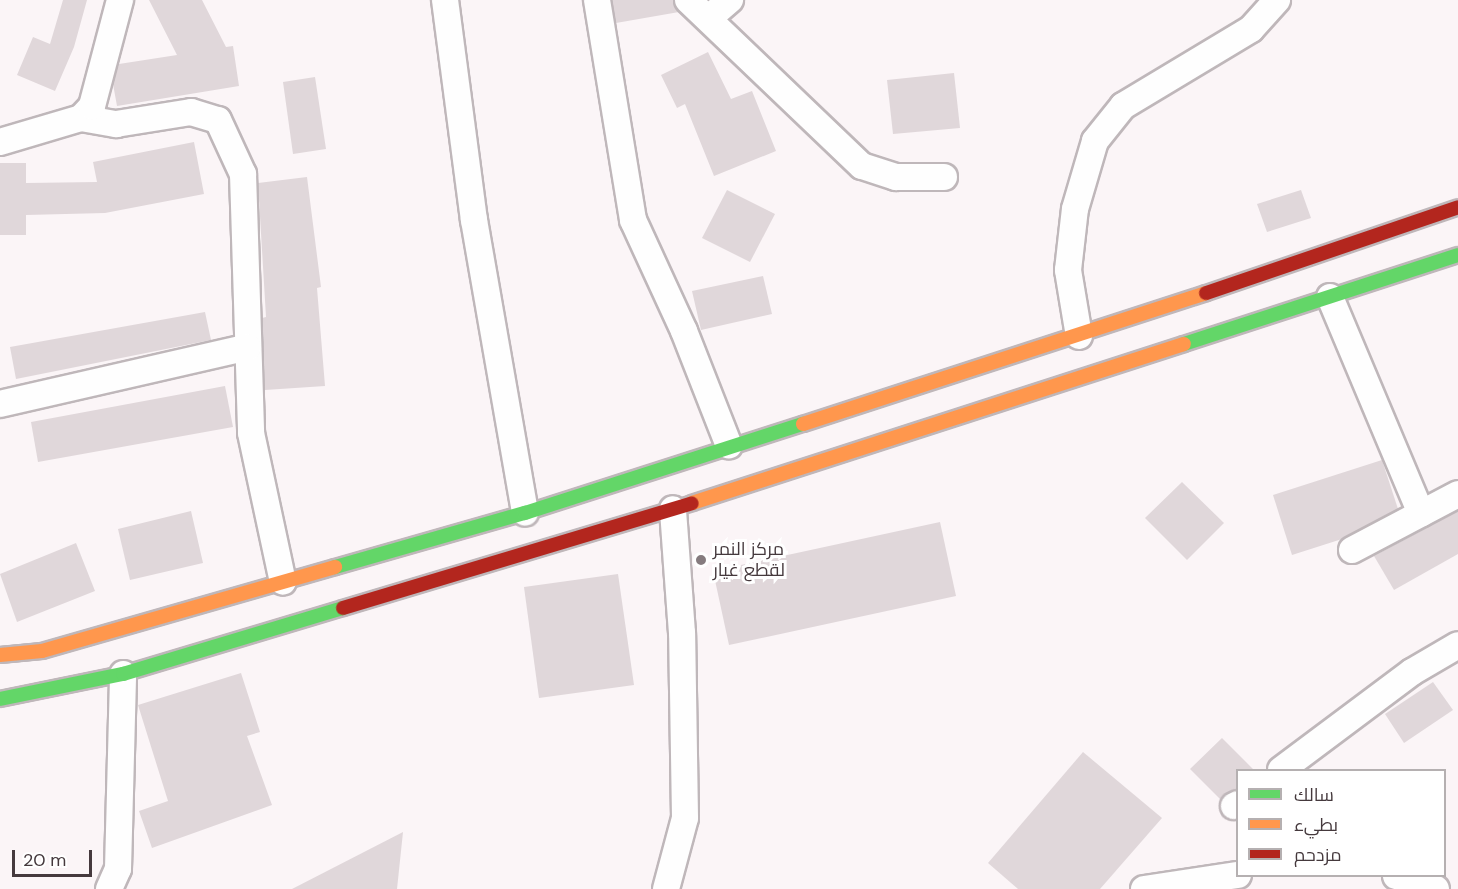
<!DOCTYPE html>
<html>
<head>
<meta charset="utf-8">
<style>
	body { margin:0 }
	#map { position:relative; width:1458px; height:889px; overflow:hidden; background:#fbf5f7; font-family:"DM Sans",Cairo,sans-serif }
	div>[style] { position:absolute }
	.building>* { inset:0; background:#e0d7da }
	.roads { filter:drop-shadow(2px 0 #bfb7ba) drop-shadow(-2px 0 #bfb7ba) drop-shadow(0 2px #bfb7ba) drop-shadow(0 -2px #bfb7ba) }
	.street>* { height:26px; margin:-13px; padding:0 13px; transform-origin:13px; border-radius:13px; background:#fefefe }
	.fast>* { height:14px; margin:-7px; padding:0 7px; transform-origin:7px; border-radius:7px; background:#63d668 }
	.slow>* { height:14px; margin:-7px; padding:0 7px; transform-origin:7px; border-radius:7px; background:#ff974d }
	.jam>* { height:14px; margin:-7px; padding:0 7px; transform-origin:7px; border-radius:7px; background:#b3261e }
	.dots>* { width:16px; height:16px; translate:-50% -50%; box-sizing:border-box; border:3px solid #fff; border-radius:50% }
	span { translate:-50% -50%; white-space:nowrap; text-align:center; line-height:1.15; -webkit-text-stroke:6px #fff; paint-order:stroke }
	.poi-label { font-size:18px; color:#45393d }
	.left { translate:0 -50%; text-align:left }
	.legend { position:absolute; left:1236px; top:769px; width:210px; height:108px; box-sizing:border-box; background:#fff; border:2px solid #b5b0b1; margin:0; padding:8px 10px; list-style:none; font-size:18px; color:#45393d }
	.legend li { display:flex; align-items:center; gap:12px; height:30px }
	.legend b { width:30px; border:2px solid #b5b0b1 }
	.scale { position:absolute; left:12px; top:850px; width:80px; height:27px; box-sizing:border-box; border:3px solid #45393d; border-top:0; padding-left:8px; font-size:18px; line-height:21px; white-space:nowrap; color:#45393d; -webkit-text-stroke:4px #fff; paint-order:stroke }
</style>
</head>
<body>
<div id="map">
	<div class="building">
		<div style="clip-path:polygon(63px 0,87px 0,74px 47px,55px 91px,17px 75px,33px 37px,50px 44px)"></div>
		<div style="clip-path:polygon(149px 0,202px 0,226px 47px,233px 46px,239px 86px,117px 106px,113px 84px,119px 64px,177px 55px)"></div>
		<div style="clip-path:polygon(612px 0,673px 0,679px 12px,616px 23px)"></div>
		<div style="clip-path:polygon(708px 52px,731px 99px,752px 91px,776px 151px,714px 176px,685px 104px,677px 108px,661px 75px)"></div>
		<div style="clip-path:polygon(954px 73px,960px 128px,893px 134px,887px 80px)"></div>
		<div style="clip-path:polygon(315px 77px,326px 149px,293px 154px,283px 82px)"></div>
		<div style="clip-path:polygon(194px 142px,204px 194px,105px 213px,26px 215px,26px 235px,0 235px,0 163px,26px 163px,26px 183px,97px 182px,93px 162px)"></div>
		<div style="clip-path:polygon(307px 177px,321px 287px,317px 288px,325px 386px,265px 390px,262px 318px,266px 317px,258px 183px)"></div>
		<div style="clip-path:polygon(727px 190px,775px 214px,750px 262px,702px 238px)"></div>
		<div style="clip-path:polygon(1301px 190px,1311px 218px,1267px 232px,1257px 204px)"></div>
		<div style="clip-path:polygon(763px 276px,772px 314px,701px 330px,692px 291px)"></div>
		<div style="clip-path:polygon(205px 312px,211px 340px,16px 379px,10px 347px)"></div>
		<div style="clip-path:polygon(225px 386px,233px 427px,38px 462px,31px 422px)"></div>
		<div style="clip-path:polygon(1382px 460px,1398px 509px,1342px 539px,1292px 555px,1273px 495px)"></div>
		<div style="clip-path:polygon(1182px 482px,1224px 523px,1187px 560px,1145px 518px)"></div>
		<div style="clip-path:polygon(191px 511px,203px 563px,130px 580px,118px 529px)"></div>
		<div style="clip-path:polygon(1458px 511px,1458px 554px,1394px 590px,1374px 556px)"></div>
		<div style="clip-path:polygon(940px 522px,956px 596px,729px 645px,713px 571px)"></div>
		<div style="clip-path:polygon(76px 543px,95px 591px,17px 622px,0 574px)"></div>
		<div style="clip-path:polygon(618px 574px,634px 685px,539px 698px,524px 587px)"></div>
		<div style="clip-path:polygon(241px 673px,260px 732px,247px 736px,272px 805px,152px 848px,139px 811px,168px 801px,138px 705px)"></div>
		<div style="clip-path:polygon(1433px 682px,1453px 710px,1404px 743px,1385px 714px)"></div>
		<div style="clip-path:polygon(1222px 738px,1255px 771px,1238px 771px,1238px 787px,1221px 800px,1190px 769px)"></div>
		<div style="clip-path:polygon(1083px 752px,1162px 818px,1100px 889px,1018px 889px,988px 863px)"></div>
		<div style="clip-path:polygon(403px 832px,397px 889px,292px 889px)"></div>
	</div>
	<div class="roads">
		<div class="street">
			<div style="left:445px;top:0;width:222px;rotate:82.5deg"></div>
			<div style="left:474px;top:220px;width:297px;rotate:80.1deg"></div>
			<div style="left:597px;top:0;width:223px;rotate:80.7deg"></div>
			<div style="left:633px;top:220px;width:122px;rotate:65.3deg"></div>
			<div style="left:684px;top:331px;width:123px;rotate:68.6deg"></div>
			<div style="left:688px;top:0;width:240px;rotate:43.7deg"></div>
			<div style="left:862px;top:166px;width:36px;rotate:18deg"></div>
			<div style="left:896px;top:177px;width:48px"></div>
			<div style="left:709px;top:18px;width:28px;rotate:-41deg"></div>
			<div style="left:81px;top:118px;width:36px;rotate:10deg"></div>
			<div style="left:116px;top:124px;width:76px;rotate:-9.1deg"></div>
			<div style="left:191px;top:112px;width:28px;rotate:17deg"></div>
			<div style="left:218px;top:120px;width:60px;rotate:65.2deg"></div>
			<div style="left:243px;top:174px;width:259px;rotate:88.2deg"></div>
			<div style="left:251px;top:433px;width:152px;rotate:77.9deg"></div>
			<div style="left:0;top:142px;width:84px;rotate:-16.5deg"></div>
			<div style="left:81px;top:118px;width:16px;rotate:-47deg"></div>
			<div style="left:92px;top:106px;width:110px;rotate:-75.2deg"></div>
			<div style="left:1330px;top:297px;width:235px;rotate:67.2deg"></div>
			<div style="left:1079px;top:336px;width:67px;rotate:-99.5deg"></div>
			<div style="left:1068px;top:270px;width:61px;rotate:-83.5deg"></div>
			<div style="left:1075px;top:209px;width:71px;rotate:-73.6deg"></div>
			<div style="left:1095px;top:141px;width:45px;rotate:-51.3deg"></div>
			<div style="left:1123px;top:106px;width:149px;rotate:-31deg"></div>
			<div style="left:1251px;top:29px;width:39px;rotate:-48deg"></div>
			<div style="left:0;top:404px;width:254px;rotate:-12.9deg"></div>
			<div style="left:1352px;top:550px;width:120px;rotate:-27.8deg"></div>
			<div style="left:1281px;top:770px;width:164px;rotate:-36.8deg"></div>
			<div style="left:1412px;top:672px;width:53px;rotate:-30.4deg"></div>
			<div style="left:1234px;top:806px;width:4px;rotate:-27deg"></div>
			<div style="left:1396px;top:876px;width:42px;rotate:18deg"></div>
			<div style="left:109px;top:889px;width:22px;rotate:-66deg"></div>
			<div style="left:118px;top:869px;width:195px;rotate:-88.5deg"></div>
			<div style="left:666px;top:889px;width:73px;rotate:-75deg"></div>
			<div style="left:685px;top:818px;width:185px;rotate:-90.9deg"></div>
			<div style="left:682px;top:633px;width:124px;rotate:-94.2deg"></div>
			<div style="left:1144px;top:889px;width:95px;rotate:-8.5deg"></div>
		</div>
		<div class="fast">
			<div style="left:1184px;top:344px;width:288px;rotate:-18deg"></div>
			<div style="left:335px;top:567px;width:198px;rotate:-15.9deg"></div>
			<div style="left:525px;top:513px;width:292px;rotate:-17.8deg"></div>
			<div style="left:0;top:699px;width:126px;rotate:-11.5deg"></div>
			<div style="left:123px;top:674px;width:230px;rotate:-16.7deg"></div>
		</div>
		<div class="slow">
			<div style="left:803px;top:424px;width:424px;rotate:-18deg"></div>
			<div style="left:692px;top:503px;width:517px;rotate:-17.91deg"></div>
			<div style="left:0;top:655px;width:42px;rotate:-5.4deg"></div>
			<div style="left:42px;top:651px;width:305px;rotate:-16deg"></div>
		</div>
		<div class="jam">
			<div style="left:1206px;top:293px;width:266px;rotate:-18.8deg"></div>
			<div style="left:343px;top:608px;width:364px;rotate:-16.7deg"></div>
		</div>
	</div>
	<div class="dots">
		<div style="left:701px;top:560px;background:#857b7e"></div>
	</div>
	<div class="poi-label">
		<span class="left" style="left:713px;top:560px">مركز النمر<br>لقطع غيار</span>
	</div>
	<ul class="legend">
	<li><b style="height:8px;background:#63d668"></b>سالك</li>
	<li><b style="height:8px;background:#ff974d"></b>بطيء</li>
	<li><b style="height:8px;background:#b3261e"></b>مزدحم</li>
	</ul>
	<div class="scale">20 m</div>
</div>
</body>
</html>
